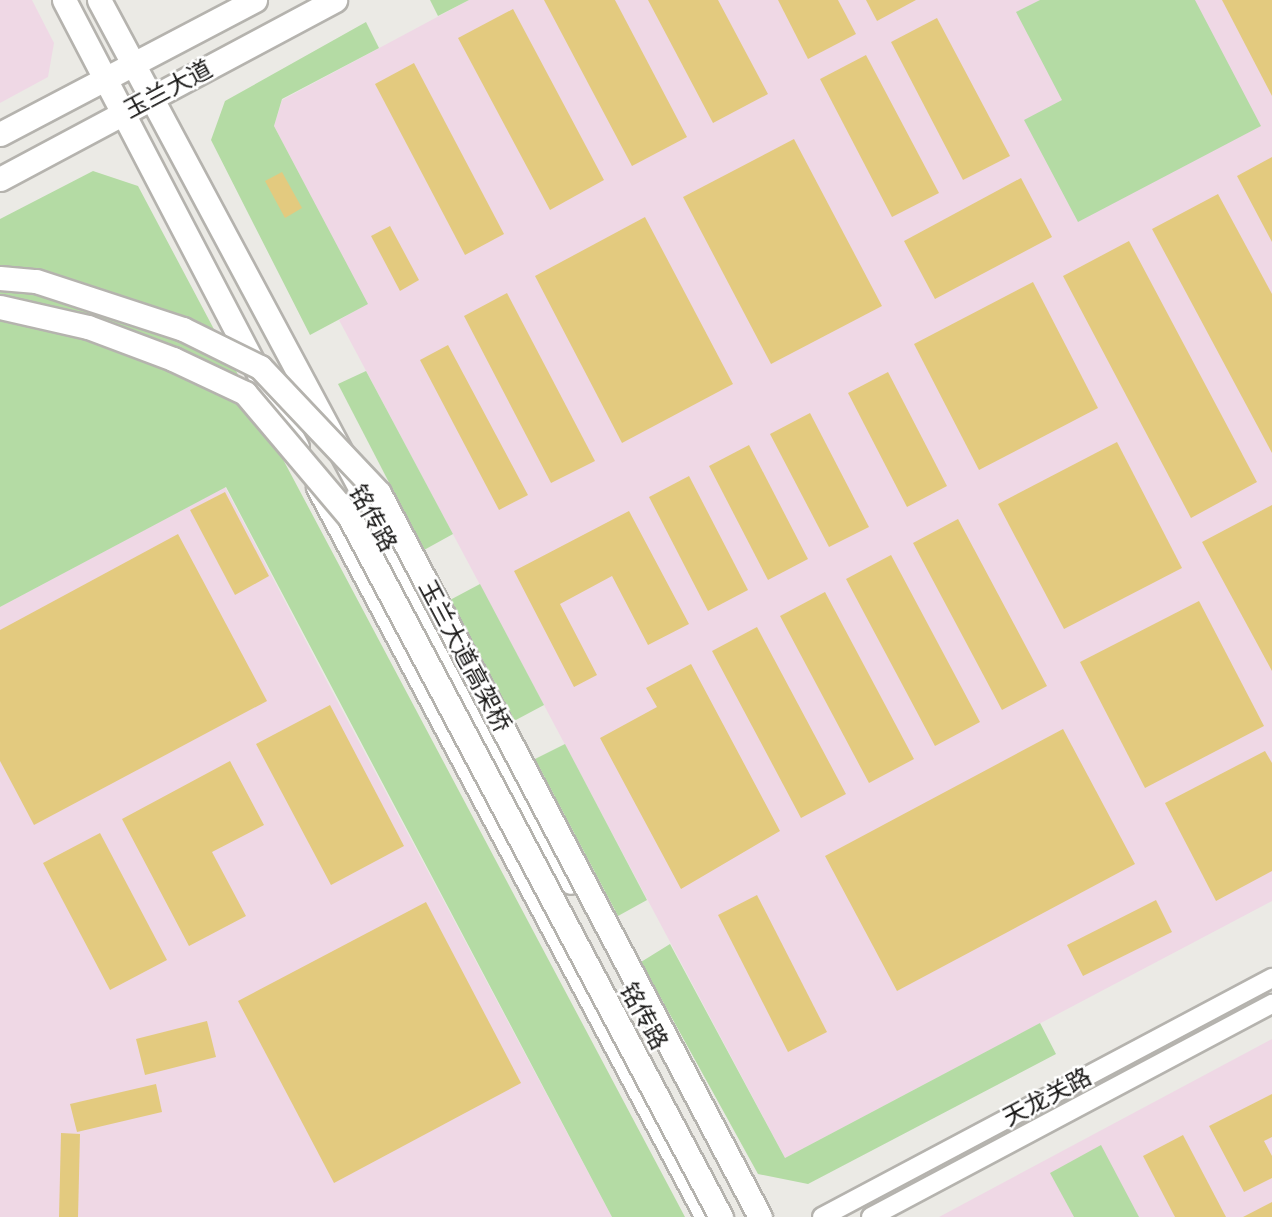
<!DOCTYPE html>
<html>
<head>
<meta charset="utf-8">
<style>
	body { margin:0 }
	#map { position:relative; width:1272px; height:1217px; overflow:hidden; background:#ebeae5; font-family:Montserrat,"Noto Sans SC",sans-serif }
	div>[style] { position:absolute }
	.industrial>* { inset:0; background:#efd8e5 }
	.green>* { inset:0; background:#b4dba4 }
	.building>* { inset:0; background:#e3ca7f }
	.roads { filter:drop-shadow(2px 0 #b5b3ae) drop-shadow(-2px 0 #b5b3ae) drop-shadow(0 2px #b5b3ae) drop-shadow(0 -2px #b5b3ae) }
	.minor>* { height:18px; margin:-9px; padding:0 9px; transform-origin:9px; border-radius:9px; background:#fff }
	.major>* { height:23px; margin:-11.5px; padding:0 11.5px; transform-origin:11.5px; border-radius:11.5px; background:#fff }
	.bridges { filter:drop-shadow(2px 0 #b5b3ae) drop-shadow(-2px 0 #b5b3ae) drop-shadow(0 2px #b5b3ae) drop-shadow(0 -2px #b5b3ae) }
	.major-bridge>* { height:23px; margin:-11.5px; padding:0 11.5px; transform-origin:11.5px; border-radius:11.5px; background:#fff }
	span { translate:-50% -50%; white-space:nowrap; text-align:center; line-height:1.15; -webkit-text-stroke:5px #fff; paint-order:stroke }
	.street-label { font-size:24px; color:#1a1918 }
</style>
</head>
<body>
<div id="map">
	<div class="industrial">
		<div style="clip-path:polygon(0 0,32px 0,54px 43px,48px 77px,0 103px)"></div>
		<div style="clip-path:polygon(469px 0,1272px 0,1272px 901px,785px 1158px,339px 320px,367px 304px,274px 126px,282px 100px)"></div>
		<div style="clip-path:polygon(225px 487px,332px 691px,612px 1217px,0 1217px,0 607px)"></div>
		<div style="clip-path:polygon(1272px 1039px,1272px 1217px,939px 1217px)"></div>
	</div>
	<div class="green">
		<div style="clip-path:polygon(430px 0,469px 0,438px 16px)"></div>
		<div style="clip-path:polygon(1040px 0,1195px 0,1261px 126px,1078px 222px,1024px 120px,1062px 100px,1016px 12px)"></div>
		<div style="clip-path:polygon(366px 22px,379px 48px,282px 99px,274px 126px,368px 304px,310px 335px,211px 140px,225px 101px)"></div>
		<div style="clip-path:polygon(93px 171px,138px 186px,685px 1217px,612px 1217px,226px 487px,0 607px,0 219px)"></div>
		<div style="clip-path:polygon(366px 371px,453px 534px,424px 550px,338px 384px)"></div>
		<div style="clip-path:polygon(480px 584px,544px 705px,514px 721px,450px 600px)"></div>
		<div style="clip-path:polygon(565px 744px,647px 900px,618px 916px,535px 759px)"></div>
		<div style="clip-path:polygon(670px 944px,785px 1158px,1040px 1023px,1056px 1054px,808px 1184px,758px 1174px,641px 962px)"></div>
		<div style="clip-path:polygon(1101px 1145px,1139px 1217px,1074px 1217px,1050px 1173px)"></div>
	</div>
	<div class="building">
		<div style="clip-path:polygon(544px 0,615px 0,687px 137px,632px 166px)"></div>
		<div style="clip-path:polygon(648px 0,718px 0,768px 94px,713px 123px)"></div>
		<div style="clip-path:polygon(778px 0,838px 0,856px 34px,808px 59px)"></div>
		<div style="clip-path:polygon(866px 0,916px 0,877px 21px)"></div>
		<div style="clip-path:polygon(1222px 0,1272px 0,1272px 96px)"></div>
		<div style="clip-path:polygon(513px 9px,604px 180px,550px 210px,458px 38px)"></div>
		<div style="clip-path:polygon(937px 18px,1010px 156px,963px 180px,891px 42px)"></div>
		<div style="clip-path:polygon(866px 55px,939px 193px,892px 217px,820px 79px)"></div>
		<div style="clip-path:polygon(414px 63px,504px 234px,465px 255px,375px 84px)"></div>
		<div style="clip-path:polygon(794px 139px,882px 306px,771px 364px,683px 197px)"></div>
		<div style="clip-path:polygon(1272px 157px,1272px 242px,1237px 176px)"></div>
		<div style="clip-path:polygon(282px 172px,302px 208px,285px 218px,265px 181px)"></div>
		<div style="clip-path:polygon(1021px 178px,1052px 237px,935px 299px,904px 241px)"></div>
		<div style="clip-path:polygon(1218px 194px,1272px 294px,1272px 453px,1152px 229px)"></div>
		<div style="clip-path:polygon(645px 217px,733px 384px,622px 443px,535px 276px)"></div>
		<div style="clip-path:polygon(390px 226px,419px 280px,400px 291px,371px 236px)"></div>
		<div style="clip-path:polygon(1129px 241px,1257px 482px,1191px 518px,1063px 276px)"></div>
		<div style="clip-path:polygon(1033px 282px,1098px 408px,979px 470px,914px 344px)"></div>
		<div style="clip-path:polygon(507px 293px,595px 461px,551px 483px,464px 316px)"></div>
		<div style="clip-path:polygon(448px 345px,528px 495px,499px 510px,420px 360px)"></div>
		<div style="clip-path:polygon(888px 372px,947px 486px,907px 507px,848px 393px)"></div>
		<div style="clip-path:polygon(810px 413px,869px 527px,829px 547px,770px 434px)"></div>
		<div style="clip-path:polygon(1117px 442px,1182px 568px,1064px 629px,998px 504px)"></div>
		<div style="clip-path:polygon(749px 445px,808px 559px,768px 580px,709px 466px)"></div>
		<div style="clip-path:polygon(689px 476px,748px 590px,708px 611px,649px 497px)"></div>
		<div style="clip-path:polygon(225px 492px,269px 576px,235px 595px,190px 510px)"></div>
		<div style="clip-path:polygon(1272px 505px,1272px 671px,1202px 542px)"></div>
		<div style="clip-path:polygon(629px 511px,689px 624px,648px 645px,612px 576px,560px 604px,597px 675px,574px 687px,514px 571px)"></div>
		<div style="clip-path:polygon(958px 519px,1047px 686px,1002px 710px,913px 543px)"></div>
		<div style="clip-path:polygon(178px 534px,267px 701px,34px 825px,0 761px,0 630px)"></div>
		<div style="clip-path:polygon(891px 555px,980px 722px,935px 746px,846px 579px)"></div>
		<div style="clip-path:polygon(825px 592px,914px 759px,869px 783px,780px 616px)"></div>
		<div style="clip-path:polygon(1199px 601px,1264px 726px,1145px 788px,1080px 662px)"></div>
		<div style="clip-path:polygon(757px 627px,846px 794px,801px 818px,712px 651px)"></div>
		<div style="clip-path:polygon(691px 664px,780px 831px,681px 889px,600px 738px,657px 707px,646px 688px)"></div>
		<div style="clip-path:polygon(330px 705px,404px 846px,331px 885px,256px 744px)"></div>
		<div style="clip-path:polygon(1063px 729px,1135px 864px,897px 991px,825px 856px)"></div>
		<div style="clip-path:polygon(1265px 751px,1272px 763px,1272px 871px,1216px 901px,1165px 803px)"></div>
		<div style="clip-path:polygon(230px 761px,264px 825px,212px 852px,246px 916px,189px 946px,122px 819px)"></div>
		<div style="clip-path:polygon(100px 833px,167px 960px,110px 990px,43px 863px)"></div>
		<div style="clip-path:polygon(757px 895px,827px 1032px,788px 1052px,718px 915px)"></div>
		<div style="clip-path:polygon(1156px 900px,1172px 932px,1083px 976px,1067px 945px)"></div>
		<div style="clip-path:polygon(426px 902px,521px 1083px,334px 1183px,238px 1001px)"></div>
		<div style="clip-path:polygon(207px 1021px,216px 1057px,145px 1075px,136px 1039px)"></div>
		<div style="clip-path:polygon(156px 1084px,162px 1112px,77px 1132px,70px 1104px)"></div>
		<div style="clip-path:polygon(1272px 1094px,1272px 1137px,1264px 1141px,1272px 1156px,1272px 1178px,1244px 1192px,1209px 1126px)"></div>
		<div style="clip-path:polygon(61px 1133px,80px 1134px,78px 1217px,59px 1217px)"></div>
		<div style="clip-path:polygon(1183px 1135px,1226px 1217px,1175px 1217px,1143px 1156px)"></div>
		<div style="clip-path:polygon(1272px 1202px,1272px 1217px,1243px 1217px)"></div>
	</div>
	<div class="roads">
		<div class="minor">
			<div style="left:822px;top:1217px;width:510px;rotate:-27.97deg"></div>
			<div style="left:871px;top:1217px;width:454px;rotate:-28deg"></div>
		</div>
		<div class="major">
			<div style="left:64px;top:0;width:504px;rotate:62.47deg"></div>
			<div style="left:99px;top:0;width:1000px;rotate:61.85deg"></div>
			<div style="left:0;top:134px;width:288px;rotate:-27.7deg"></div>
			<div style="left:0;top:179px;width:380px;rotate:-28.1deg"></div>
			<div style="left:318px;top:487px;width:827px;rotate:61.95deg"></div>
		</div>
	</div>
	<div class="bridges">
		<div class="major-bridge">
			<div style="left:0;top:278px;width:36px;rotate:5deg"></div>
			<div style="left:36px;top:281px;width:155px;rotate:18.1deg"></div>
			<div style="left:183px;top:329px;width:86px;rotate:26.3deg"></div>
			<div style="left:260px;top:367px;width:173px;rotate:46.6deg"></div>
			<div style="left:379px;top:493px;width:818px;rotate:62.24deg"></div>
			<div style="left:0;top:307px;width:90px;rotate:12.8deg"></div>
			<div style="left:88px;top:327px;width:91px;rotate:20.6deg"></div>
			<div style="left:173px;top:359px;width:80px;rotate:25.3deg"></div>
			<div style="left:245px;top:393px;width:161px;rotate:49.8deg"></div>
			<div style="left:349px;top:516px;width:794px;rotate:62.05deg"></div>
		</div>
	</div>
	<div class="street-label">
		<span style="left:168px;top:89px;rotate:-28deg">玉兰大道</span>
		<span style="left:373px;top:518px;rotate:61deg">铭传路</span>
		<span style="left:465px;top:656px;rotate:62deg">玉兰大道高架桥</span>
		<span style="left:644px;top:1016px;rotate:61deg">铭传路</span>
		<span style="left:1047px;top:1097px;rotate:-28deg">天龙关路</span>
	</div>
</div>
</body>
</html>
